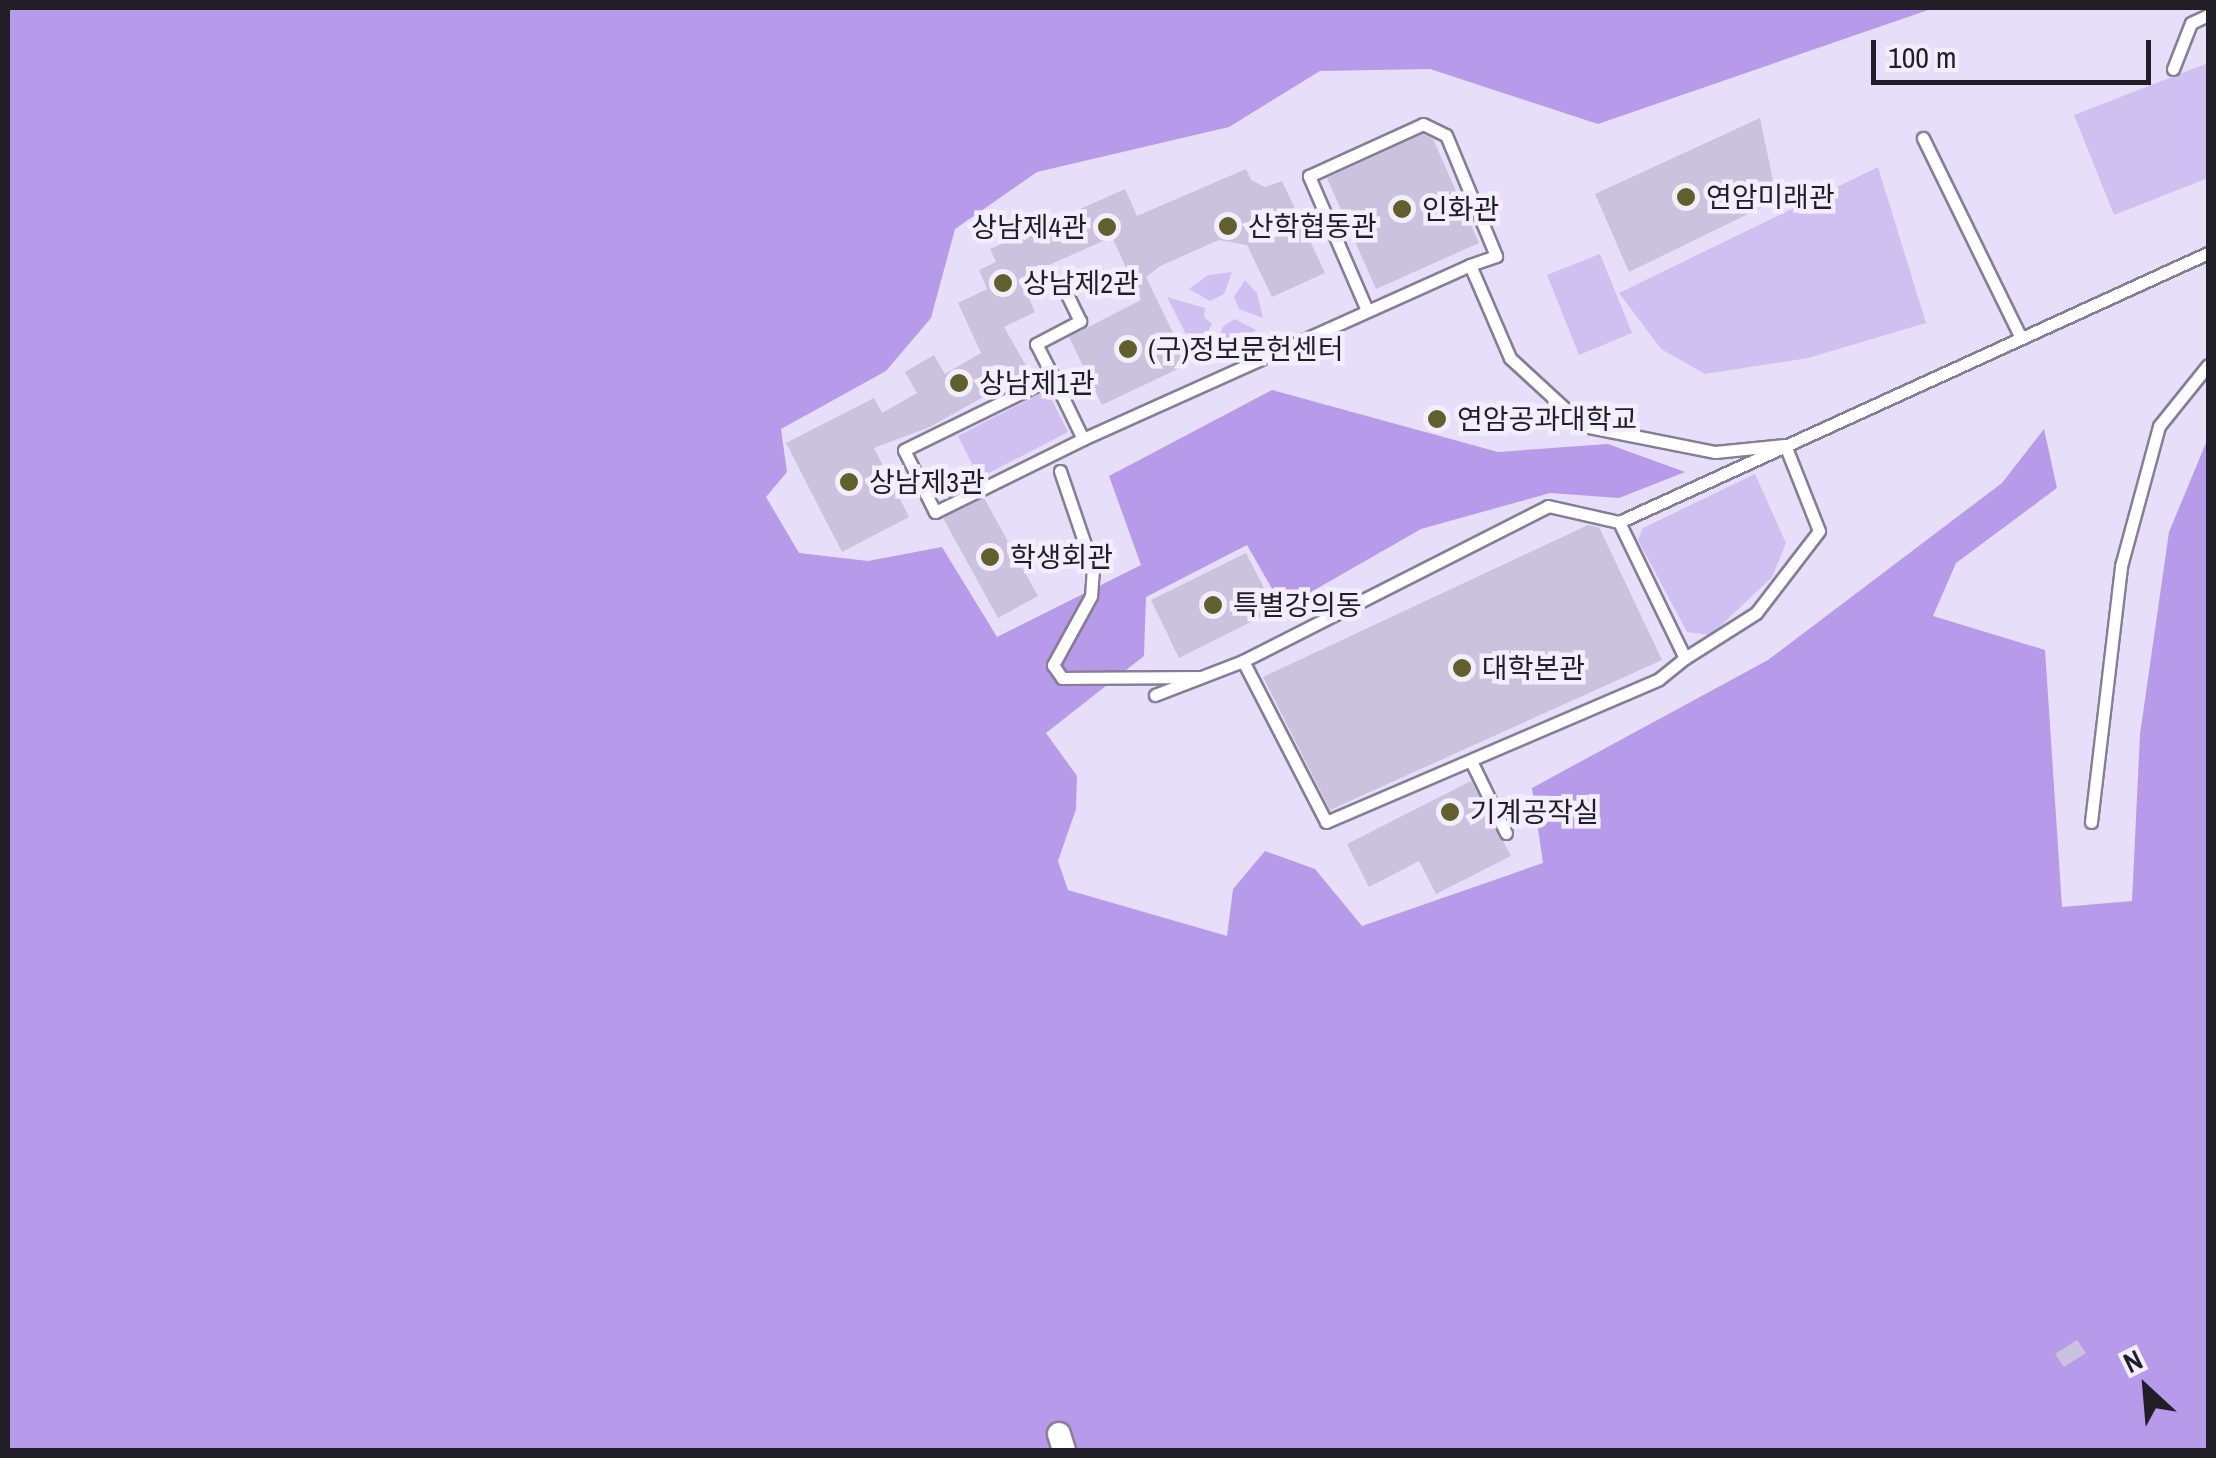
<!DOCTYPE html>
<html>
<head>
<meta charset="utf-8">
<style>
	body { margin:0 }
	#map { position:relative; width:2216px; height:1458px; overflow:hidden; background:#e7defa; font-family:"Archivo Narrow","Noto Sans KR",sans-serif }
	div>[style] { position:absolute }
	.green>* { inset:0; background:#d0bff1 }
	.forest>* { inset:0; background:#b79bea }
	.building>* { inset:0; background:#cbc2dd }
	.roads { filter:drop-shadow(2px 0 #867e96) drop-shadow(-2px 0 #867e96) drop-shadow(0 2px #867e96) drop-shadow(0 -2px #867e96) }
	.service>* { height:11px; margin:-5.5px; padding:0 5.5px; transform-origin:5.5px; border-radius:5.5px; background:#fff }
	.minor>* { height:22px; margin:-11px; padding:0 11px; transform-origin:11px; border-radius:11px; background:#fff }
	.dots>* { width:28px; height:28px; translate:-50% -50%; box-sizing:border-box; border:5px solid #f3eefe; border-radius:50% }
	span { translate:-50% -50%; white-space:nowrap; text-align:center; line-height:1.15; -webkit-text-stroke:9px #f3eefe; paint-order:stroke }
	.poi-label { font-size:28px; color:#221e28 }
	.left { translate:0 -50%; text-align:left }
	.right { translate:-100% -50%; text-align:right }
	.frame { position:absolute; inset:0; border:10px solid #221e28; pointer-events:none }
	.north { position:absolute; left:2096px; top:1338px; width:100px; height:100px; -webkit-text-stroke:8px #f3eefe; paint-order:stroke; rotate:334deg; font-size:28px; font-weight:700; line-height:40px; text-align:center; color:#221e28 }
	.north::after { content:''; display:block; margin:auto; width:35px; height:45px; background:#221e28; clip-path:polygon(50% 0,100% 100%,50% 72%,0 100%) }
	.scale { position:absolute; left:1871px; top:40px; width:280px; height:45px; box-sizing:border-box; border:5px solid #221e28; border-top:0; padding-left:12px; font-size:30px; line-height:35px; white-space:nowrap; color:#221e28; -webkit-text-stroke:8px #f3eefe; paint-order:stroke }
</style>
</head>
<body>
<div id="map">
	<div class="green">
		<div style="clip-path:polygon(2208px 63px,2208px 178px,2114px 215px,2074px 115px)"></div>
		<div style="clip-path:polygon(1878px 167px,1926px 323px,1808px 358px,1705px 374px,1661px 349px,1619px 293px)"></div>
		<div style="clip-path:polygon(1600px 254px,1632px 333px,1579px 355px,1547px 275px)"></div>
		<div style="clip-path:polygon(1232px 272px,1224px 294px,1210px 301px,1189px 289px,1208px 275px)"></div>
		<div style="clip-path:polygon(1245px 280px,1257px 293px,1263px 318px,1239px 309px,1234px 297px)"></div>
		<div style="clip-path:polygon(1167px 297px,1205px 308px,1204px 317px,1212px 324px,1196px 354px)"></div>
		<div style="clip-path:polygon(1235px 319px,1256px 330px,1240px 346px,1216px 348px,1223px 326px)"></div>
		<div style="clip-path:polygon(1047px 390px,1068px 432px,979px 478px,958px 436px)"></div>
		<div style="clip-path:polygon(1755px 474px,1786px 543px,1772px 577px,1711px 635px,1687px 632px,1638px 540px,1643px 528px)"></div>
	</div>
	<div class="forest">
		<div style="clip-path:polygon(8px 8px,1934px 8px,1598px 124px,1430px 69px,1320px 71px,1229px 127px,1037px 172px,955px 229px,931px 318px,886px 371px,781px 429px,787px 472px,766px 497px,799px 553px,868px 561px,942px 547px,997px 637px,1141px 565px,1109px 476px,1272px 390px,1498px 452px,1608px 444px,1685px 472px,1619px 498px,1550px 493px,1421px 529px,1283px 608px,1247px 545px,1146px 597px,1144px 656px,1046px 733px,1077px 776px,1076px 809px,1058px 861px,1068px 890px,1227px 936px,1233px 889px,1265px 851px,1315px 869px,1362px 926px,1543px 863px,1532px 788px,1768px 660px,2002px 483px,2044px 429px,2057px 488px,1956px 563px,1933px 616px,2045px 650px,2062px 907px,2132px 901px,2140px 734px,2169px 532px,2208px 438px,2208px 1450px,8px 1450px)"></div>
	</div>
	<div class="building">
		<div style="clip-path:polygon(1760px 118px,1777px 200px,1629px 272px,1595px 194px)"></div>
		<div style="clip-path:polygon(1423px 134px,1433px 139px,1479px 243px,1376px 289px,1327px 178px)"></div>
		<div style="clip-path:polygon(1246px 169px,1251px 180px,1265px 187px,1282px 181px,1325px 273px,1272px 297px,1247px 245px,1219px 240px,1160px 266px,1146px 277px,1188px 364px,1102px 405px,1069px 337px,1141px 300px,1112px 237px,1020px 278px,1035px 312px,1004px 327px,1029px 371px,930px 427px,874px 448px,909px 517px,842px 552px,786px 443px,874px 398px,882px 413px,917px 393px,905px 372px,934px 355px,945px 374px,981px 353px,958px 303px,987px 289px,979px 270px,996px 262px,990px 249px,1125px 189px,1137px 216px)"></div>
		<div style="clip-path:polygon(984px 498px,1038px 596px,998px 618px,943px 518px)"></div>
		<div style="clip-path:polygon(1588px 525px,1599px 527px,1662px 660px,1330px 810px,1263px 677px)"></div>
		<div style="clip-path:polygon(1246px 553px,1275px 610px,1179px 658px,1151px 600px)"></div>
		<div style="clip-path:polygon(1471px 781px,1511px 856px,1436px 894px,1419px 861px,1369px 887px,1347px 844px)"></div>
		<div style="clip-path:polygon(2077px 1340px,2086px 1353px,2064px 1367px,2055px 1354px)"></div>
	</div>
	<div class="roads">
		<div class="service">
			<div style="left:2173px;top:69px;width:49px;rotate:-68.6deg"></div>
			<div style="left:2191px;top:23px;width:19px;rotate:-25deg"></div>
			<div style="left:1923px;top:138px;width:223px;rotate:63.9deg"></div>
			<div style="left:1366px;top:308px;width:144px;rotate:-113.4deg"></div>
			<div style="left:1309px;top:176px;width:125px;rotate:-24.5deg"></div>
			<div style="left:1423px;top:124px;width:25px;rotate:26deg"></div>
			<div style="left:1446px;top:135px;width:131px;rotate:67.5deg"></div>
			<div style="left:1496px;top:256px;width:28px;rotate:161deg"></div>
			<div style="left:1053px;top:377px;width:37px;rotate:-117deg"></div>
			<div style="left:1036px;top:344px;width:50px;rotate:-27.6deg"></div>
			<div style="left:1080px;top:321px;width:32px;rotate:-116deg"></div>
			<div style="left:1083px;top:439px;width:165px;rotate:153.7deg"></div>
			<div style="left:935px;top:512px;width:69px;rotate:-116.6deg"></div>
			<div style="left:904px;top:450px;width:166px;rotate:-26.1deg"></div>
			<div style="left:1053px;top:377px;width:69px;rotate:64.2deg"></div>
			<div style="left:1083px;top:439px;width:424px;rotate:-24.2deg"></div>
			<div style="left:1470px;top:265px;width:101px;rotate:66.7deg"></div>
			<div style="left:1510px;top:358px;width:100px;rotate:42.6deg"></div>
			<div style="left:1584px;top:426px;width:134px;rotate:11.2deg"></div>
			<div style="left:1715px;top:452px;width:70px;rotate:-5.7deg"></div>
			<div style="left:1785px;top:445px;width:92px;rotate:68.4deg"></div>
			<div style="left:1819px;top:531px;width:103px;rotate:127.5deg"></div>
			<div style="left:1756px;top:613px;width:84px;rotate:147.6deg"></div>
			<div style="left:1685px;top:658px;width:151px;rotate:-115.9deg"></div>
			<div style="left:1060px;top:471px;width:102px;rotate:71.2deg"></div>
			<div style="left:1093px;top:568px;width:28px;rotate:94deg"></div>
			<div style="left:1091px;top:596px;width:79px;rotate:118.8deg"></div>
			<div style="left:1053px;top:665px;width:16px;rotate:55deg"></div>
			<div style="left:1062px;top:678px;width:136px;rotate:-0.4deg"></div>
			<div style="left:1243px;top:661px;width:181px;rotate:62.7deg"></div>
			<div style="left:1326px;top:822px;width:362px;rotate:-23.2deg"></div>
			<div style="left:1659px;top:679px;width:33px;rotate:-39deg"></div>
			<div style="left:1155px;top:695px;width:94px;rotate:-21.1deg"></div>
			<div style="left:1243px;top:661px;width:342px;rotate:-26.9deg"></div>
			<div style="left:1548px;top:506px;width:73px;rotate:12.7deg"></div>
			<div style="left:1619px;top:522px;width:648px;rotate:-24.55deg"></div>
			<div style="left:1471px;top:761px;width:80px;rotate:64.1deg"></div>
			<div style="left:2091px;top:822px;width:258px;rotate:-83.3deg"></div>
			<div style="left:2121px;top:566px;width:145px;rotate:-74.8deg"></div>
			<div style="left:2159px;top:426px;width:78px;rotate:-51.2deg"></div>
		</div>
		<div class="minor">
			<div style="left:1059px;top:1434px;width:17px;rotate:73deg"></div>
		</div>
	</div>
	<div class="dots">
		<div style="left:1686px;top:197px;background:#635f2c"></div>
		<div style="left:1402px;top:209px;background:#635f2c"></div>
		<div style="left:1228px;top:226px;background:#635f2c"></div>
		<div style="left:1107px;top:227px;background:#635f2c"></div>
		<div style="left:1003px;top:283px;background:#635f2c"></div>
		<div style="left:1128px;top:349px;background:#635f2c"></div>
		<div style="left:959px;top:383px;background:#635f2c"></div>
		<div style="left:1437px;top:419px;background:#635f2c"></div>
		<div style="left:849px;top:482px;background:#635f2c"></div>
		<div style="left:990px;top:557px;background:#635f2c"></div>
		<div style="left:1213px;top:605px;background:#635f2c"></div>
		<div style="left:1462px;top:668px;background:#635f2c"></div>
		<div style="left:1450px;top:812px;background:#635f2c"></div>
	</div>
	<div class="poi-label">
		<span class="left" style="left:1706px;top:197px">연암미래관</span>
		<span class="left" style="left:1422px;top:209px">인화관</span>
		<span class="left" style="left:1248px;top:226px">산학협동관</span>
		<span class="right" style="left:1087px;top:227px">상남제4관</span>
		<span class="left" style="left:1023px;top:283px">상남제2관</span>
		<span class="left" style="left:1148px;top:349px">(구)정보문헌센터</span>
		<span class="left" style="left:979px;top:383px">상남제1관</span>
		<span class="left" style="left:1457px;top:419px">연암공과대학교</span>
		<span class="left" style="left:869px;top:482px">상남제3관</span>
		<span class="left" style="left:1010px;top:557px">학생회관</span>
		<span class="left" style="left:1233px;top:605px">특별강의동</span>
		<span class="left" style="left:1482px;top:668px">대학본관</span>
		<span class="left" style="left:1470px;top:812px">기계공작실</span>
	</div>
	<div class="frame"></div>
	<div class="north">N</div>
	<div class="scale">100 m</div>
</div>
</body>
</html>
